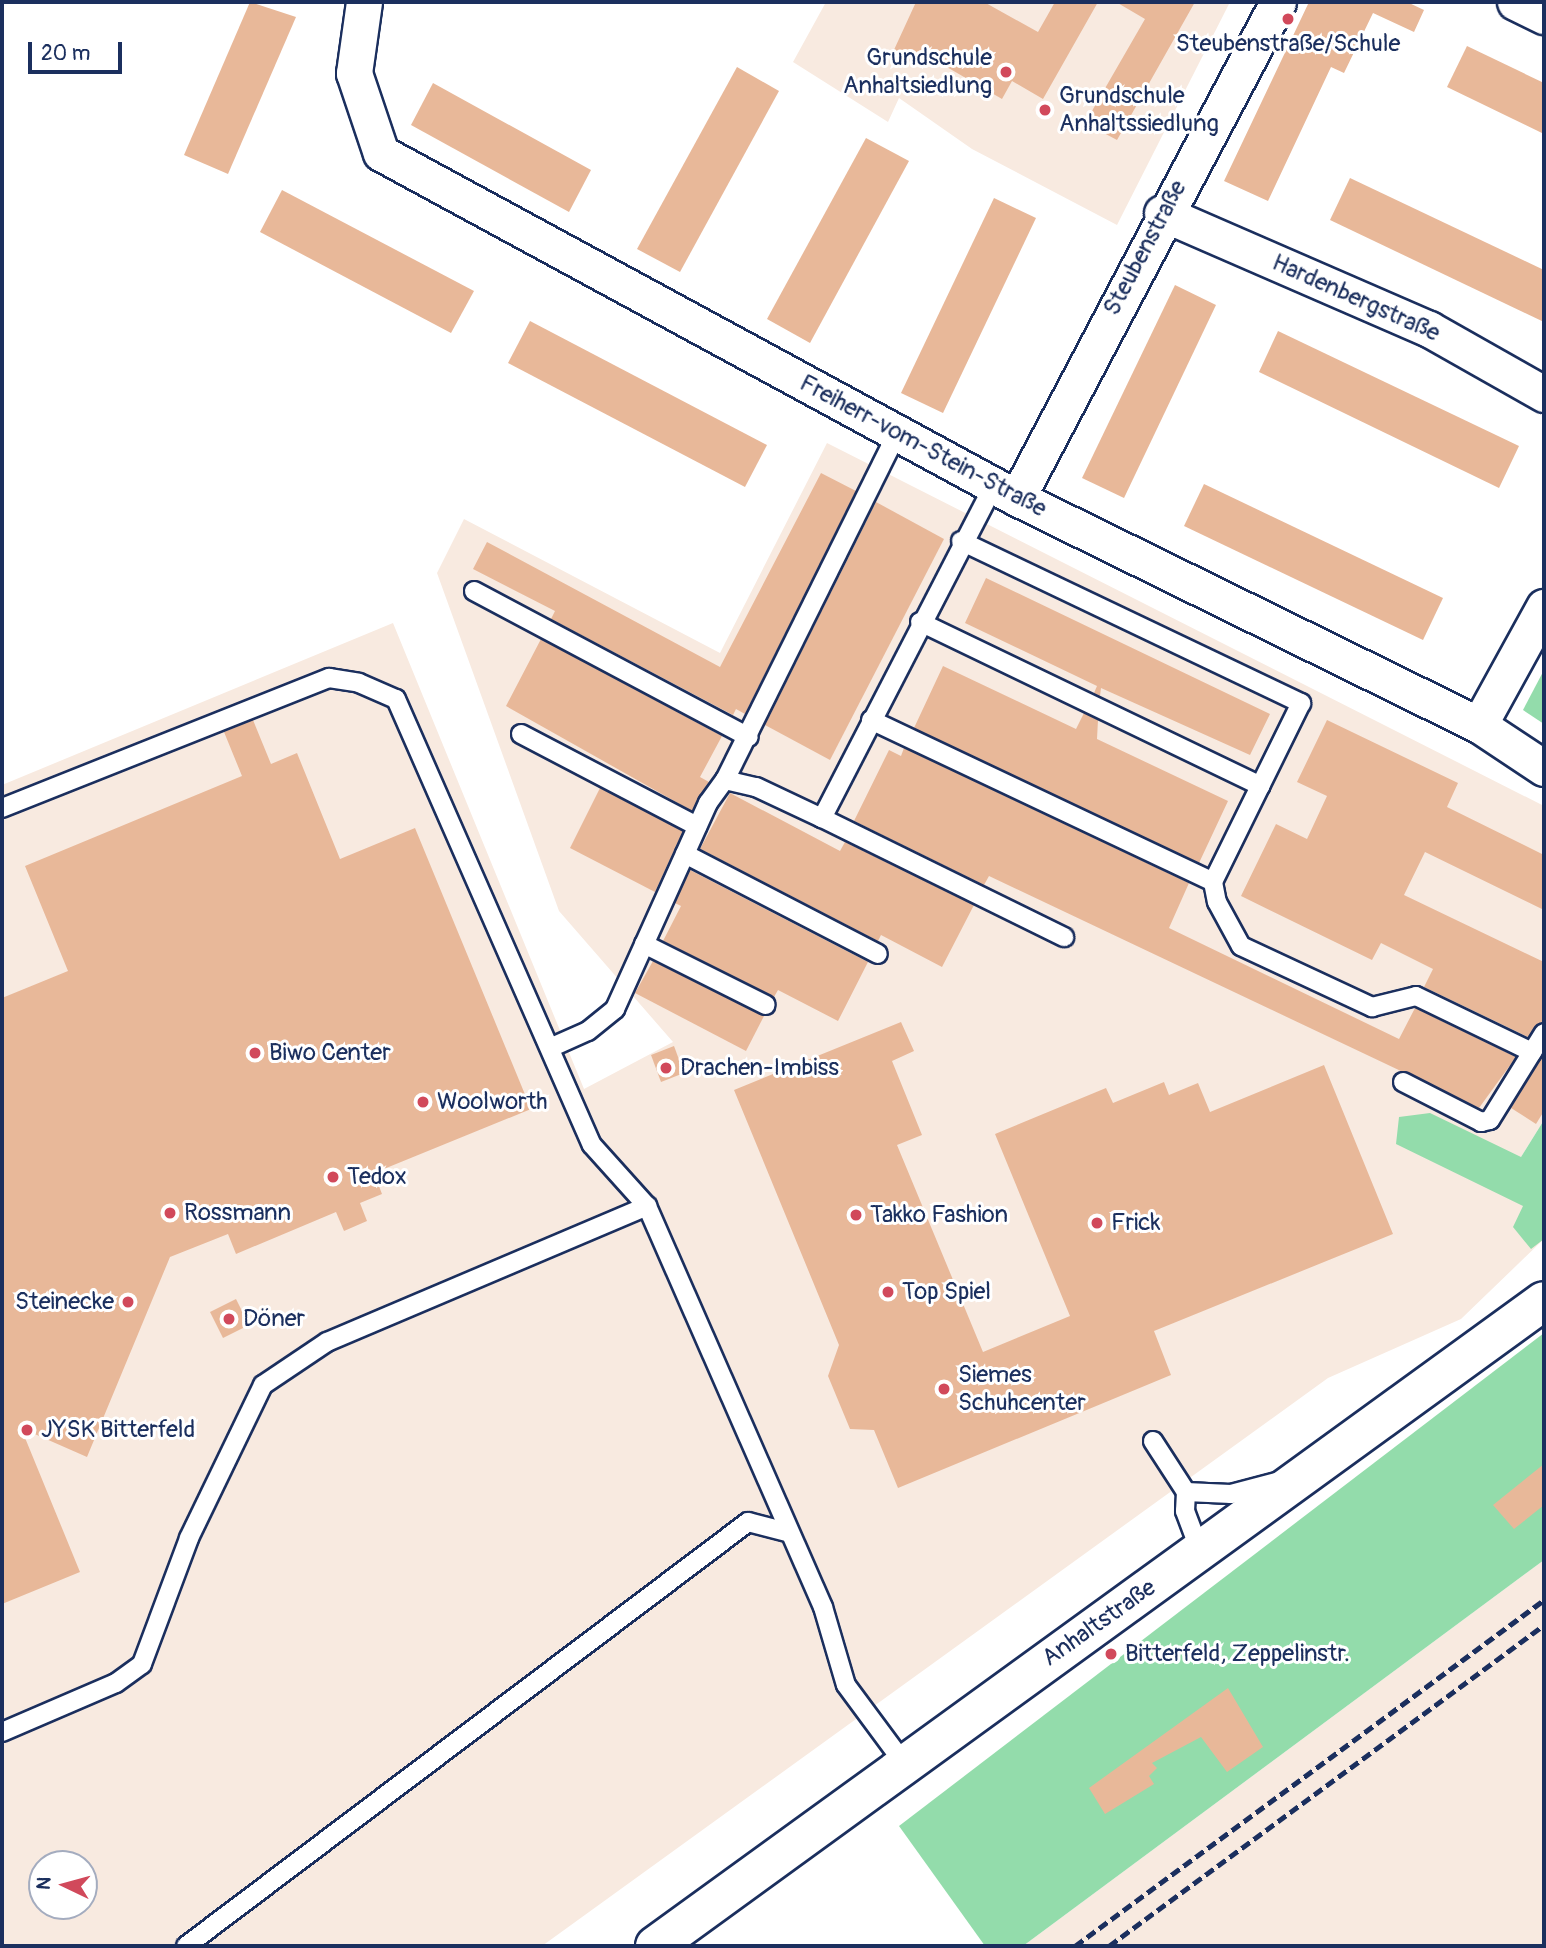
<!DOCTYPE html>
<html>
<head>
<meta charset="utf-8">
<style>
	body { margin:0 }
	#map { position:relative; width:1546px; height:1948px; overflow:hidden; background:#fff; font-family:Pangolin,sans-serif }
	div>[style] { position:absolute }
	.built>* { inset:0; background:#f8eae0 }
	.green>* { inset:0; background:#93dcab }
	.building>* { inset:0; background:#e8b899 }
	.roads { filter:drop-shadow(2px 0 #1b2f5e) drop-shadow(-2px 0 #1b2f5e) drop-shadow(0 2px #1b2f5e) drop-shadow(0 -2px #1b2f5e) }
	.lane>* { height:18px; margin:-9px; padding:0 9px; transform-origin:9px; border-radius:9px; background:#fff }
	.street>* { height:35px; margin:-17.5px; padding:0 17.5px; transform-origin:17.5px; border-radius:17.5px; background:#fff }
	.secondary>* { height:38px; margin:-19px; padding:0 19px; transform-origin:19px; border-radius:19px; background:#fff }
	.rail>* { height:5px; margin-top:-2.5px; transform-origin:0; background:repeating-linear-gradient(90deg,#1b2f5e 0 10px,transparent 0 15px) }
	.dots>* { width:19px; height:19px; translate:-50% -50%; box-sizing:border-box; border:4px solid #fff; border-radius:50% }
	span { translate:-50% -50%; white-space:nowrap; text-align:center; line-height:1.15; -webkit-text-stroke:6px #fff; paint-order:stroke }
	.poi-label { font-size:24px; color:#1b2f5e }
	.right { translate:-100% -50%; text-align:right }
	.left { translate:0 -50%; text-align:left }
	.street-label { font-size:24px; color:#1b2f5e }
	.frame { position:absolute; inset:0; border:4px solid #1b2f5e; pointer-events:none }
	.north { position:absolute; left:28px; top:1850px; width:70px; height:70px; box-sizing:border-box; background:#fff; border:2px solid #a4acbf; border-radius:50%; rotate:275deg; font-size:19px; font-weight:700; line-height:28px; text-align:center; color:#1b2f5e }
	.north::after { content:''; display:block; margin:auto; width:24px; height:32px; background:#d1495b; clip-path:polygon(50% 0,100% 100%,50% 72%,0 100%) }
	.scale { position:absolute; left:28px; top:42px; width:94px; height:32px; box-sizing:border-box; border:4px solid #1b2f5e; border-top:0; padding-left:9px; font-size:21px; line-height:24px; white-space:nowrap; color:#1b2f5e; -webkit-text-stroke:5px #fff; paint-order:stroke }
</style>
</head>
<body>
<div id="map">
	<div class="built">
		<div style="clip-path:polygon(826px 2px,1230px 2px,1117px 225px,972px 149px,899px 98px,888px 122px,793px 62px)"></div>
		<div style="clip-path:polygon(evenodd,827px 443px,1544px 806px,1544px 1120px,1521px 1157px,1544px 1239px,1461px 1319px,1328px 1378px,542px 1946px,2px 1946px,2px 785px,393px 623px,584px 1089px,673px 1042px,559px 911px,437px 573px,464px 519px,720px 653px,827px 443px,42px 1864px,84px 1864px,84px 1906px,42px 1906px,42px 1864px)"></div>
		<div style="clip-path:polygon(1544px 1560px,1544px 1946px,1023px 1946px)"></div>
	</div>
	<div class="green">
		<div style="clip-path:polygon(1544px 670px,1544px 724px,1523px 710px)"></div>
		<div style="clip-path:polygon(1430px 1113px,1521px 1157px,1544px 1120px,1544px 1239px,1531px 1249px,1513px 1227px,1523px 1206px,1396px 1144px,1399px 1117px)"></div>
		<div style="clip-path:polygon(1544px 1333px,1544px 1560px,1023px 1946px,985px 1946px,899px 1826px)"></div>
	</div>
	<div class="building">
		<div style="clip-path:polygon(250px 2px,296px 17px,228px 174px,184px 155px)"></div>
		<div style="clip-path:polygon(916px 2px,984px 2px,1038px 32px,1055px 2px,1098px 2px,1043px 99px,1012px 81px,1002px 99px,926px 55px,919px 67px,893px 52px)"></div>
		<div style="clip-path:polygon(1116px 2px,1195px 2px,1117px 140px,1085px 123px,1145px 19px)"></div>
		<div style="clip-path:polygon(1309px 2px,1407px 2px,1424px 10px,1414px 32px,1373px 13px,1344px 73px,1331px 67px,1268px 201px,1224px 181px)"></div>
		<div style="clip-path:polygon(1467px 46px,1544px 83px,1544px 134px,1447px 87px)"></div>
		<div style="clip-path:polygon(737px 67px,779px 91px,680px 272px,637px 249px)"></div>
		<div style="clip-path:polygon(433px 83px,591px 170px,569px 212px,411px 125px)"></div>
		<div style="clip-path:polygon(866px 138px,909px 161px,810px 343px,767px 319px)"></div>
		<div style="clip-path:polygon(1350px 178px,1544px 270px,1544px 322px,1330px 220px)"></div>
		<div style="clip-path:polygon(282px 190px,474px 291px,451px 333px,260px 232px)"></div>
		<div style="clip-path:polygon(994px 198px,1036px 218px,943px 413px,901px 393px)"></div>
		<div style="clip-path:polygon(1175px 285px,1216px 305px,1124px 498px,1082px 478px)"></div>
		<div style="clip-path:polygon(530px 321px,767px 445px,745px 487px,508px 363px)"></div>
		<div style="clip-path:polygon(1278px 331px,1519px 446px,1499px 488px,1259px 372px)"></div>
		<div style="clip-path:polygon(821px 473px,856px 491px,745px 714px,736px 709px,733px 715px,551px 619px,555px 611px,473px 569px,487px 542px,720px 667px)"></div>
		<div style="clip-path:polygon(1204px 484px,1443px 598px,1423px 640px,1184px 526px)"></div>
		<div style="clip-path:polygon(876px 502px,944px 539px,830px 760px,765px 725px)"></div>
		<div style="clip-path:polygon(986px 578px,1270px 714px,1250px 755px,1101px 688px,1100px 696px,1094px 693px,1097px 686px,965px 623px)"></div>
		<div style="clip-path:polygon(541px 639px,722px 736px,700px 777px,709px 782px,692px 811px,506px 706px)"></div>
		<div style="clip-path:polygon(943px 666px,1076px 729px,1084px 713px,1098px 720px,1097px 739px,1228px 801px,1199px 863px,914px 728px)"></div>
		<div style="clip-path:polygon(253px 720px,271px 764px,297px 753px,340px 859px,415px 828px,531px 1109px,374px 1173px,382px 1194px,360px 1203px,367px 1221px,344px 1231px,336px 1212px,236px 1254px,228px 1234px,170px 1257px,87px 1457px,21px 1428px,80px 1572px,2px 1604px,2px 998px,68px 971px,25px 866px,242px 776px,224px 732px)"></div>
		<div style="clip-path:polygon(1327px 720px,1458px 783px,1447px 807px,1544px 855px,1544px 910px,1425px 852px,1404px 895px,1544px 962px,1544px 1022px,1528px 1037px,1424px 987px,1433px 969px,1381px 943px,1372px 960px,1241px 896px,1276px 824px,1307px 839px,1327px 796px,1297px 782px)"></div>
		<div style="clip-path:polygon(904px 748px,1189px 883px,1169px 928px,1399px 1039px,1415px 1008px,1516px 1057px,1479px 1108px,989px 876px,984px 885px,854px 821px,889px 750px,901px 756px)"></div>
		<div style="clip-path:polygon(600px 788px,683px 831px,655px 892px,570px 848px)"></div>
		<div style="clip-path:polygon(730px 793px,840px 851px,845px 842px,974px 905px,942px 967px,881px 935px,878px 941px,700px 849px)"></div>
		<div style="clip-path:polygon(690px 870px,868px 962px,838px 1021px,778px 990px,774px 997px,663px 941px,681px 906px,675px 903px)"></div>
		<div style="clip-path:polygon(653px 961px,764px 1016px,746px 1051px,635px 993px)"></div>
		<div style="clip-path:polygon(901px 1022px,914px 1051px,892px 1061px,922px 1135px,897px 1145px,983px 1352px,1070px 1316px,995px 1134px,1106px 1088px,1113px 1103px,1164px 1082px,1169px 1095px,1198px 1083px,1210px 1112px,1324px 1065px,1393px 1234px,1154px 1331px,1171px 1375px,898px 1488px,874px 1430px,850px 1429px,828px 1376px,839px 1345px,734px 1090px)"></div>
		<div style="clip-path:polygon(674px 1046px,684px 1073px,661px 1082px,651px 1055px)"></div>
		<div style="clip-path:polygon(1544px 1054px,1544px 1111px,1536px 1124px,1511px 1108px)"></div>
		<div style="clip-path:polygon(236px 1299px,249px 1325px,223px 1338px,210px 1312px)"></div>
		<div style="clip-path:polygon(1544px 1464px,1544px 1505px,1514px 1529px,1493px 1505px)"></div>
		<div style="clip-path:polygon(1228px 1688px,1263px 1747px,1227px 1772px,1201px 1737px,1152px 1763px,1157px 1768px,1149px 1776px,1154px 1784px,1105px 1814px,1089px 1788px)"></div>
	</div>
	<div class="roads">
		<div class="lane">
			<div style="left:994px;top:485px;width:375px;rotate:117.3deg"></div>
			<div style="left:822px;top:818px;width:270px;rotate:26.2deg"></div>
			<div style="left:961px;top:541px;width:377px;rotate:25.5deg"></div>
			<div style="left:1301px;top:703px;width:199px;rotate:116.2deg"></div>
			<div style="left:1213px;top:882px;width:20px;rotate:79deg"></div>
			<div style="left:1217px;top:902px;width:50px;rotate:61.4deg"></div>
			<div style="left:1241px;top:946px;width:145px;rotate:25deg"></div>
			<div style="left:1372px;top:1007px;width:45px;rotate:-14deg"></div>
			<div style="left:1416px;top:996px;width:129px;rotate:25.8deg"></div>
			<div style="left:474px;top:591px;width:311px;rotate:28deg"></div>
			<div style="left:920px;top:622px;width:378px;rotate:25.7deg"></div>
			<div style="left:871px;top:720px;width:378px;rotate:25.3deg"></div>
			<div style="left:521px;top:734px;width:199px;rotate:27.6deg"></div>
			<div style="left:725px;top:780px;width:387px;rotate:-63.6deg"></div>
			<div style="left:2px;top:808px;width:352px;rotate:-21.7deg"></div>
			<div style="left:329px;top:678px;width:30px;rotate:9deg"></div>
			<div style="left:359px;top:683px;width:40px;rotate:23.4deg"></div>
			<div style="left:396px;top:699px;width:487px;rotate:66.3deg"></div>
			<div style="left:592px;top:1145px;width:82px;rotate:48deg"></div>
			<div style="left:647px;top:1206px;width:438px;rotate:66.3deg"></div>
			<div style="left:823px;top:1607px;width:81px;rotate:73.6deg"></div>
			<div style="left:846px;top:1685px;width:101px;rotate:53.5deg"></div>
			<div style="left:685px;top:854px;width:217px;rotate:27.4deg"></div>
			<div style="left:644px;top:944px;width:136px;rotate:26.6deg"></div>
			<div style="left:552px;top:1047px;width:39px;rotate:-24deg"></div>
			<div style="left:588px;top:1031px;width:35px;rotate:-39deg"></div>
			<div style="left:615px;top:1009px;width:226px;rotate:-65.7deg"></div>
			<div style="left:708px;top:803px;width:29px;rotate:-54deg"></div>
			<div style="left:725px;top:780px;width:32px;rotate:13deg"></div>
			<div style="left:756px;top:787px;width:73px;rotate:25.2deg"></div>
			<div style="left:1403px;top:1082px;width:88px;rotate:27.1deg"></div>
			<div style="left:1481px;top:1122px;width:9px;rotate:-13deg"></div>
			<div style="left:1490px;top:1120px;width:102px;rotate:-58.2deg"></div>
			<div style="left:1153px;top:1441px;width:61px;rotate:57.1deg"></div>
			<div style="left:1186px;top:1492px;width:19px;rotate:93deg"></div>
			<div style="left:1185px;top:1511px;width:43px;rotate:69.4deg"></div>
			<div style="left:1186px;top:1492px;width:45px;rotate:2.5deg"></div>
			<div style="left:1231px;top:1494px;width:51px;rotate:-14.9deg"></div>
			<div style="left:2px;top:1732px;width:124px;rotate:-23.3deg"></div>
			<div style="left:116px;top:1683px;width:32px;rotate:-36deg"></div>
			<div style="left:142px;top:1664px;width:134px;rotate:-69.5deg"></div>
			<div style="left:189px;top:1538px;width:170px;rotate:-64.2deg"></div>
			<div style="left:263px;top:1385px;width:77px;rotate:-33.9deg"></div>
			<div style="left:327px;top:1342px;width:348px;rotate:-23deg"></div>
			<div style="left:186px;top:1946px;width:704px;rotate:-37.03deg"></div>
			<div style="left:748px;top:1522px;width:40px;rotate:14.4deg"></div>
		</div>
		<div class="street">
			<div style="left:364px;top:2px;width:72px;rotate:98deg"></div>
			<div style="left:354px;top:73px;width:84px;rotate:71.4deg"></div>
			<div style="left:381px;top:153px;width:724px;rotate:28.48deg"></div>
			<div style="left:1017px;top:498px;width:515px;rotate:26.17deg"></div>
			<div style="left:1479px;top:725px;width:78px;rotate:33.5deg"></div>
			<div style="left:1515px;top:2px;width:32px;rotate:26deg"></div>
			<div style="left:1162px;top:213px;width:291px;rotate:23.5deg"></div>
			<div style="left:1429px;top:329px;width:132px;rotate:29.5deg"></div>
			<div style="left:1017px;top:498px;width:560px;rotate:-62.25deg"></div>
			<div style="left:1479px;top:725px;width:135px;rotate:-61.2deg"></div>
		</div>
		<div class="secondary">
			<div style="left:655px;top:1946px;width:1098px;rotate:-35.96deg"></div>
		</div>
	</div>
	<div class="rail">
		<div style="left:1075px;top:1946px;width:583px;rotate:-36.42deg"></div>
		<div style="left:1109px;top:1946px;width:541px;rotate:-36.42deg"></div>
	</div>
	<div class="dots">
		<div style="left:1288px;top:19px;background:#d1495b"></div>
		<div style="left:1006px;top:72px;background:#d1495b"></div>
		<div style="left:1045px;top:110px;background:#d1495b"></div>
		<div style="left:255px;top:1053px;background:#d1495b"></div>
		<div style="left:666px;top:1068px;background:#d1495b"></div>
		<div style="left:423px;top:1102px;background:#d1495b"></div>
		<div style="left:333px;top:1177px;background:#d1495b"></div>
		<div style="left:170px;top:1213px;background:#d1495b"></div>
		<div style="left:856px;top:1215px;background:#d1495b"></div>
		<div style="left:1097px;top:1223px;background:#d1495b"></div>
		<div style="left:888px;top:1292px;background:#d1495b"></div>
		<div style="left:128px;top:1302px;background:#d1495b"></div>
		<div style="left:229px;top:1319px;background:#d1495b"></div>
		<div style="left:944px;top:1389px;background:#d1495b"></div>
		<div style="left:27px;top:1430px;background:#d1495b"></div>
		<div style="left:1111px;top:1654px;background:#d1495b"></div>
	</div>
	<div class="poi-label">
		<span style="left:1288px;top:44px">Steubenstraße/Schule</span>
		<span class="right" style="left:992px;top:72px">Grundschule<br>Anhaltsiedlung</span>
		<span class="left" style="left:1059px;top:110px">Grundschule<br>Anhaltssiedlung</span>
		<span class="left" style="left:269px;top:1053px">Biwo Center</span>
		<span class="left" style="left:680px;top:1068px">Drachen-Imbiss</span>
		<span class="left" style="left:437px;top:1102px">Woolworth</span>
		<span class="left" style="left:347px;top:1177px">Tedox</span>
		<span class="left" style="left:184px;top:1213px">Rossmann</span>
		<span class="left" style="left:870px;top:1215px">Takko Fashion</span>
		<span class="left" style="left:1111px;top:1223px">Frick</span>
		<span class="left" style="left:902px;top:1292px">Top Spiel</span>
		<span class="right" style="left:114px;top:1302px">Steinecke</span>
		<span class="left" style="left:243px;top:1319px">Döner</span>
		<span class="left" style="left:958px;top:1389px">Siemes<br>Schuhcenter</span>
		<span class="left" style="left:41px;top:1430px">JYSK Bitterfeld</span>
		<span class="left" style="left:1125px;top:1654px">Bitterfeld, Zeppelinstr.</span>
	</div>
	<div class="street-label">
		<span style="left:1145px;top:248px;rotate:-62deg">Steubenstraße</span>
		<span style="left:1356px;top:298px;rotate:24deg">Hardenbergstraße</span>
		<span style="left:923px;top:446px;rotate:28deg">Freiherr-vom-Stein-Straße</span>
		<span style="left:1099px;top:1623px;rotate:-35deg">Anhaltstraße</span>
	</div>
	<div class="frame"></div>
	<div class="north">N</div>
	<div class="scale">20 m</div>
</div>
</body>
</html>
